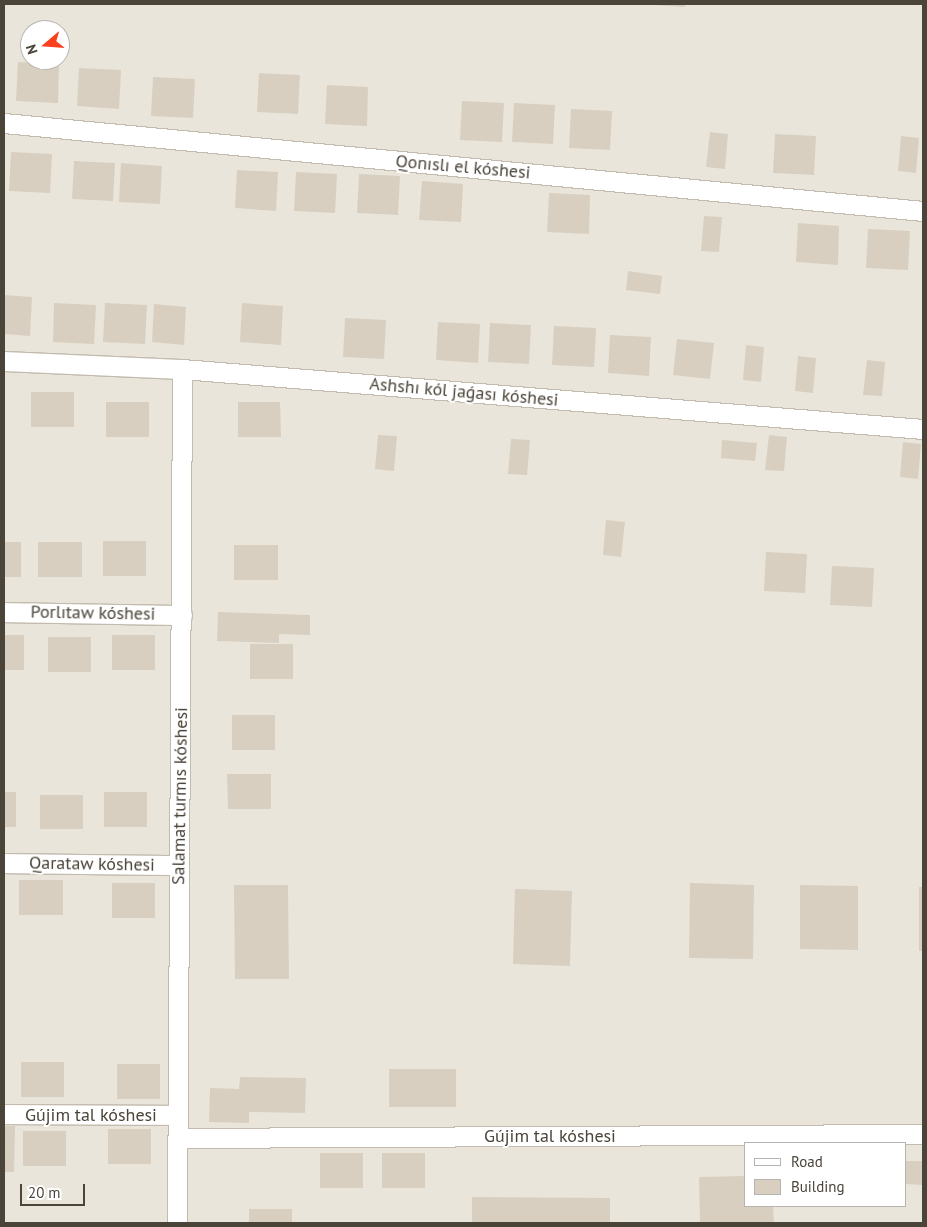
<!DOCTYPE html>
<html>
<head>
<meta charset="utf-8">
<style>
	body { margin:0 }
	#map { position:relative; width:927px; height:1227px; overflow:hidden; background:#f6f3ec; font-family:"PT Sans",sans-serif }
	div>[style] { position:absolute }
	.residential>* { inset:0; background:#eae5da }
	.building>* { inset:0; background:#d8cfc1 }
	.roads { filter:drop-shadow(1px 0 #c2bbae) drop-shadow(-1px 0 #c2bbae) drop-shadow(0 1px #c2bbae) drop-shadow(0 -1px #c2bbae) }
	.street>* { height:19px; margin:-9.5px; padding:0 9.5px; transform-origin:9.5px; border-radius:9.5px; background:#fff }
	span { translate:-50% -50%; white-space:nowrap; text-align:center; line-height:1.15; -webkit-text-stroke:4px #fff; paint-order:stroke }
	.street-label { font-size:18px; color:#4b4439 }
	.frame { position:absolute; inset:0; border:5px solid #4b4439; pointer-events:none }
	.legend { position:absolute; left:744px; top:1142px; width:162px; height:65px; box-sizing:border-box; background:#fff; border:1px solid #b7b4b0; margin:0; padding:6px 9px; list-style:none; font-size:15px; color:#4b4439 }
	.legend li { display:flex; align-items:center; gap:10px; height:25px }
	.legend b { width:25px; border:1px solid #b7b4b0 }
	.north { position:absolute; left:20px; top:20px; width:50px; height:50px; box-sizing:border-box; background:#fff; border:1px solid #b7b4b0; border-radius:50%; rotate:252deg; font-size:14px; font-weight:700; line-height:20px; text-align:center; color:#4b4439 }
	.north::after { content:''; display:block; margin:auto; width:18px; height:22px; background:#fc3f1d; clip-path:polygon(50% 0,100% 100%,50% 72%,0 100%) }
	.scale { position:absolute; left:20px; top:1184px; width:65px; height:22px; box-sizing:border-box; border:2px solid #4b4439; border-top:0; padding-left:6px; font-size:15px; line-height:18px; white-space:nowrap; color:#4b4439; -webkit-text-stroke:4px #fff; paint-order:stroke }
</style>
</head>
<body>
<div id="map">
	<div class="residential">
		<div style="clip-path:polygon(evenodd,4px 4px,923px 4px,923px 1223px,4px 1223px,4px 4px,30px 30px,60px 30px,60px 60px,30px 60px,30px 30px,4px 4px,746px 1143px,906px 1143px,906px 1206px,746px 1206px,746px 1143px)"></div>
	</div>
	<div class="building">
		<div style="clip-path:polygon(652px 4px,685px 4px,685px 7px,652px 5px)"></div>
		<div style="clip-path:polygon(18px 62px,59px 64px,58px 103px,16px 101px)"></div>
		<div style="clip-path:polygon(79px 68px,121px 70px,119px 109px,77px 106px)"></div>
		<div style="clip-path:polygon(259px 73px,300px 75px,298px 114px,257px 112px)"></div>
		<div style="clip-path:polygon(153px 77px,195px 79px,193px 118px,151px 116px)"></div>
		<div style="clip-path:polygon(327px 85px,368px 87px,367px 126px,325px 124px)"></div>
		<div style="clip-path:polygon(462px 101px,504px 103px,502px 142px,460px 140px)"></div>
		<div style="clip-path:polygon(514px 103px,555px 105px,553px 144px,512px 142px)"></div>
		<div style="clip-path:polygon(571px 109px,612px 111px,610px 150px,569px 148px)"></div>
		<div style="clip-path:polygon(710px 132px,728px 134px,725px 169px,706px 167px)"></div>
		<div style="clip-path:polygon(775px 134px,816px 136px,814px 175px,773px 173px)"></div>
		<div style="clip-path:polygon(901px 136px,919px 138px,916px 173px,898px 171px)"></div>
		<div style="clip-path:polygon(11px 152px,52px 154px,50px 193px,9px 191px)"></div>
		<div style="clip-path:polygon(74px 161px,115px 163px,113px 201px,72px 199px)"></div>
		<div style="clip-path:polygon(121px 163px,162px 166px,160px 204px,119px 202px)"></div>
		<div style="clip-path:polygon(237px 170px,278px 172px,276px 211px,235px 208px)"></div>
		<div style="clip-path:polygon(296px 172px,337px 174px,335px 213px,294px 211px)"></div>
		<div style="clip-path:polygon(359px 174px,400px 176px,398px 215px,357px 213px)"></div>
		<div style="clip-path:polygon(422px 181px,463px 184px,461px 222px,419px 220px)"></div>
		<div style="clip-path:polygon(549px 193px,590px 195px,589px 234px,547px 232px)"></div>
		<div style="clip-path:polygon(704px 216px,722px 217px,719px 252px,701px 251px)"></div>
		<div style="clip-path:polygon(798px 223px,839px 226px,838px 265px,796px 262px)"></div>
		<div style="clip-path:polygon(868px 229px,910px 231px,908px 270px,866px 268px)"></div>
		<div style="clip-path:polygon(628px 271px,662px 276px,660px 294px,626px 290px)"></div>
		<div style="clip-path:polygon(4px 295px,32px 297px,30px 336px,4px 334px)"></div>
		<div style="clip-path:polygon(54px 303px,96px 305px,94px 344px,53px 342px)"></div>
		<div style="clip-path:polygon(105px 303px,147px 305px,145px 344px,103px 342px)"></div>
		<div style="clip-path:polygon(242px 303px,283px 306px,281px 345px,240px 342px)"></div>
		<div style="clip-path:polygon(154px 304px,186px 307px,184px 345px,152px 342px)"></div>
		<div style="clip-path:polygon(345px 318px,386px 320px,384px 359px,343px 357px)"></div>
		<div style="clip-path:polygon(438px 322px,480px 324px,478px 363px,436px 360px)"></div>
		<div style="clip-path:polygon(490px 323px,531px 325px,529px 364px,488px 362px)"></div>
		<div style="clip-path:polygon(554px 326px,596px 328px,594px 367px,552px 365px)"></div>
		<div style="clip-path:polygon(610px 335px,651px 337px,649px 376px,608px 373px)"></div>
		<div style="clip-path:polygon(677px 339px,714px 343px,710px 379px,673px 375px)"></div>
		<div style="clip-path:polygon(746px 345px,764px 347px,761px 382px,743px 380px)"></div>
		<div style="clip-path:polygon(798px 356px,816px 358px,813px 393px,795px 391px)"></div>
		<div style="clip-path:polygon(867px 360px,885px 362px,882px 396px,863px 395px)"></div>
		<div style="clip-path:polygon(31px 392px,74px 392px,74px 427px,31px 427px)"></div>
		<div style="clip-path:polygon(106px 402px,149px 402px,149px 437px,106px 437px)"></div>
		<div style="clip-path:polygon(238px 402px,280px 402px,281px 437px,238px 437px)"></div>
		<div style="clip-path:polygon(378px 435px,397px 436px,394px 471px,375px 469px)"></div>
		<div style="clip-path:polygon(769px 435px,787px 437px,784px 471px,765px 470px)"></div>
		<div style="clip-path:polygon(511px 439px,530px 440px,527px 475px,508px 474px)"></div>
		<div style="clip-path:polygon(722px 440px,757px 443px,755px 461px,721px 458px)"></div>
		<div style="clip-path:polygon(903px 442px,921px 444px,918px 479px,900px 477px)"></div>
		<div style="clip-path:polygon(606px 520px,625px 522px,621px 557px,603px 555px)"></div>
		<div style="clip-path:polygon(103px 541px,146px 541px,146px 576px,103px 576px)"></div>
		<div style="clip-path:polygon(4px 542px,21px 542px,21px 577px,4px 577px)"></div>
		<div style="clip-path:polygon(38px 542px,82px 542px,82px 577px,38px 577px)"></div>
		<div style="clip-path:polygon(234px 545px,278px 545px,278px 580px,234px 580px)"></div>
		<div style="clip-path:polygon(766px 552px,807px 554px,805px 593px,764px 591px)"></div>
		<div style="clip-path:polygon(832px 566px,874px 568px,872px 607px,830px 605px)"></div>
		<div style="clip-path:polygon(218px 612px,310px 615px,310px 635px,279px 634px,279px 643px,217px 641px)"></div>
		<div style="clip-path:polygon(4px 635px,24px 635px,24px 670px,4px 670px)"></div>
		<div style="clip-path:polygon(112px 635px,155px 635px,155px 670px,112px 670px)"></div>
		<div style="clip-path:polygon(48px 637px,91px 637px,91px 672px,48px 672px)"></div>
		<div style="clip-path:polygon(250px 644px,293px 644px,293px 679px,250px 679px)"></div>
		<div style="clip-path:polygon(232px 715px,275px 715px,275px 750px,232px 750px)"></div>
		<div style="clip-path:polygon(227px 774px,271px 774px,271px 809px,228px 809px)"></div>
		<div style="clip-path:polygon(4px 792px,16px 792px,16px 827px,4px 827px)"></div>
		<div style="clip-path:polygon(104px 792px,147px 792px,147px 827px,104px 827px)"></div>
		<div style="clip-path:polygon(40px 795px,83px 795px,83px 829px,40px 829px)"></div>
		<div style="clip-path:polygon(19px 880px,63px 880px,63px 915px,19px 915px)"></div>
		<div style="clip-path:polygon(112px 883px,155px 883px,155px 918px,112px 918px)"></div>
		<div style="clip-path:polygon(690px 883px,754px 885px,753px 959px,689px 958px)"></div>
		<div style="clip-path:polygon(234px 885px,288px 885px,289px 979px,235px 979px)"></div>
		<div style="clip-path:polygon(800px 885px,858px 886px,858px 950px,800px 949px)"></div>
		<div style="clip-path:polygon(919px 887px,923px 887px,923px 951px,919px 951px)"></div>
		<div style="clip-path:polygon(515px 889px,572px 891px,570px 966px,513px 964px)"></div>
		<div style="clip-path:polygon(21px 1062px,64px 1062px,64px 1097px,21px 1097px)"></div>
		<div style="clip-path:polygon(117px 1064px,160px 1064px,160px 1099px,117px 1099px)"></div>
		<div style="clip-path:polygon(389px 1069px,456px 1069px,456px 1107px,389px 1107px)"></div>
		<div style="clip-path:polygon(240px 1077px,306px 1078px,305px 1113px,249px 1112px,249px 1123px,209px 1122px,210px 1088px,239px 1089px)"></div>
		<div style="clip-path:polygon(4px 1126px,15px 1126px,14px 1172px,4px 1172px)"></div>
		<div style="clip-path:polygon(108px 1129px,151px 1129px,151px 1164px,108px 1164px)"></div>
		<div style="clip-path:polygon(23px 1131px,66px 1131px,66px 1166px,23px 1166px)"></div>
		<div style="clip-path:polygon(320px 1153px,363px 1153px,363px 1188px,320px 1188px)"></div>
		<div style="clip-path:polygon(382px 1153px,425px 1153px,425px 1188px,382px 1188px)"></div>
		<div style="clip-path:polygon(906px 1161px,923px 1161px,923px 1185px,906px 1184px)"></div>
		<div style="clip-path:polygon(746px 1176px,746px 1206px,773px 1206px,774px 1223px,700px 1223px,699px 1177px)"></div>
		<div style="clip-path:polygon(472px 1197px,610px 1198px,610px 1223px,472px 1223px)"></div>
		<div style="clip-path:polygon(249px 1209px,292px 1209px,292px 1223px,249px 1223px)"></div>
	</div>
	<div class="roads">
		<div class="street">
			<div style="left:4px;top:123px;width:923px;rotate:5.47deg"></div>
			<div style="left:4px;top:361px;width:178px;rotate:2.6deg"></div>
			<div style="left:182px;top:369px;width:743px;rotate:4.63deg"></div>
			<div style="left:4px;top:612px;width:178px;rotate:1deg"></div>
			<div style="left:4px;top:863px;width:175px;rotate:0.7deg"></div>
			<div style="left:4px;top:1114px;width:174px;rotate:0.3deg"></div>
			<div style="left:178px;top:1138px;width:745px;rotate:-0.31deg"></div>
			<div style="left:177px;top:1223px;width:854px;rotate:-89.66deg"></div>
		</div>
	</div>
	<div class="street-label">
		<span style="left:463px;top:167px;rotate:5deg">Qonıslı el kóshesi</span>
		<span style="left:464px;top:392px;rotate:5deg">Ashshı kól jaǵası kóshesi</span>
		<span style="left:93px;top:613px;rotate:1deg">Porlıtaw kóshesi</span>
		<span style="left:180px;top:796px;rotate:-89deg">Salamat turmıs kóshesi</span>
		<span style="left:92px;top:864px;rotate:1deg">Qarataw kóshesi</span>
		<span style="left:91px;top:1115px">Gújim tal kóshesi</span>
		<span style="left:550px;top:1136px">Gújim tal kóshesi</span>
	</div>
	<div class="frame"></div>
	<ul class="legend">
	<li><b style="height:6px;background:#fff"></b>Road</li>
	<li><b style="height:14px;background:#d8cfc1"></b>Building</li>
	</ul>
	<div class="north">N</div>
	<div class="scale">20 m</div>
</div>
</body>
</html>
